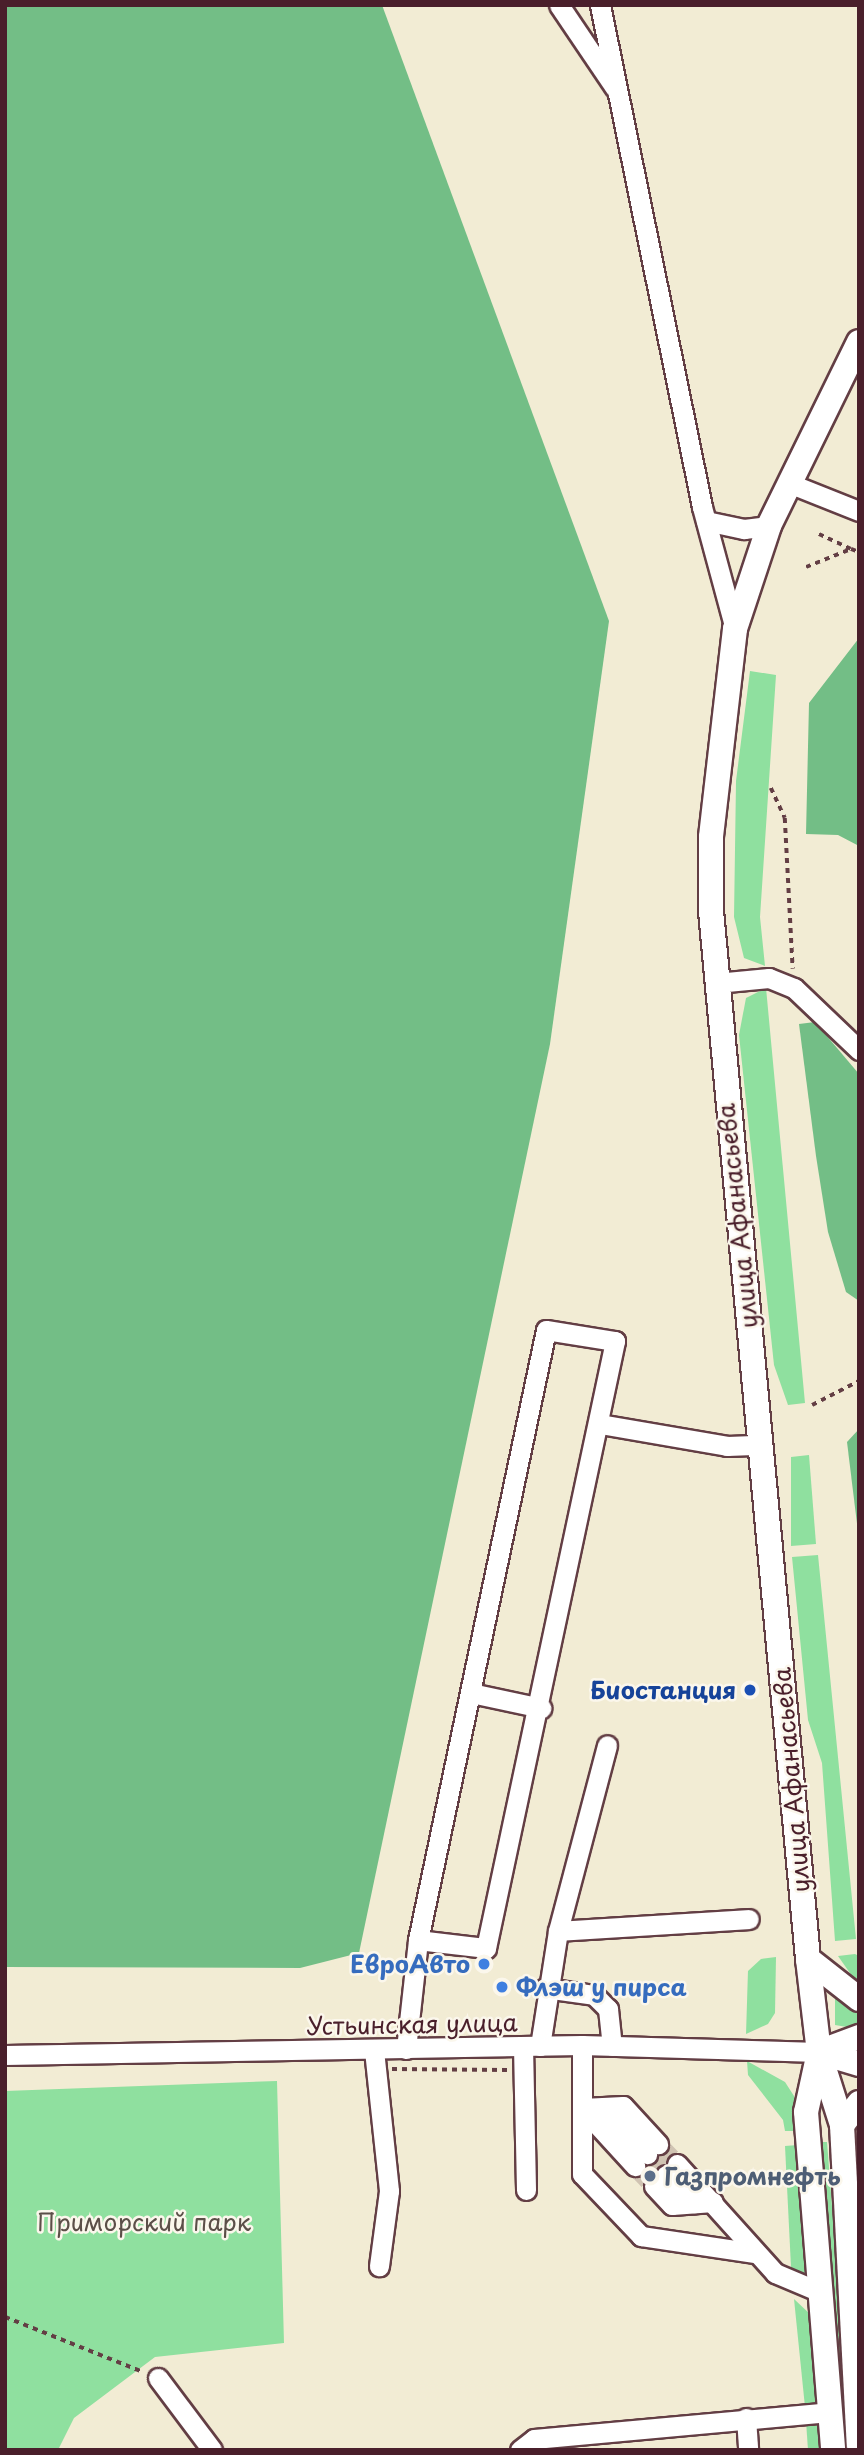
<!DOCTYPE html>
<html>
<head>
<meta charset="utf-8">
<style>
	body { margin:0 }
	#map { position:relative; width:864px; height:2455px; overflow:hidden; background:#f2ecd4; font-family:"Playpen Sans",sans-serif }
	div>[style] { position:absolute }
	.green>* { inset:0; background:#8fe09f }
	.forest>* { inset:0; background:#73be86 }
	.minor-tunnel>* { height:19px; margin-top:-9.5px; transform-origin:0; background:repeating-linear-gradient(90deg,#d0c3b2 0 19px,transparent 0 29px) }
	.path>* { height:3.5px; margin-top:-1.75px; transform-origin:0; background:repeating-linear-gradient(90deg,#633e44 0 5px,transparent 0 10px) }
	.roads { filter:drop-shadow(2px 0 #633e44) drop-shadow(-2px 0 #633e44) drop-shadow(0 2px #633e44) drop-shadow(0 -2px #633e44) }
	.minor>* { height:19px; margin:-9.5px; padding:0 9.5px; transform-origin:9.5px; border-radius:9.5px; background:#fff }
	.major>* { height:24px; margin:-12px; padding:0 12px; transform-origin:12px; border-radius:12px; background:#fff }
	.dots>* { width:19px; height:19px; translate:-50% -50%; box-sizing:border-box; border:4px solid #fbf7ec; border-radius:50% }
	span { translate:-50% -50%; white-space:nowrap; text-align:center; line-height:1.15; -webkit-text-stroke:5px #fbf7ec; paint-order:stroke }
	.street-label { font-size:24px; color:#4a1f2b }
	.transit-label { font-size:24px; color:#164399; font-weight:700 }
	.right { translate:-100% -50%; text-align:right }
	.shop-label { font-size:24px; color:#366cbe; font-weight:700 }
	.left { translate:0 -50%; text-align:left }
	.service-label { font-size:24px; color:#4e5e75; font-weight:700 }
	.park-label { font-size:24px; color:#5b4f48 }
	.frame { position:absolute; inset:0; border:7px solid #4a1f2b; pointer-events:none }
</style>
</head>
<body>
<div id="map">
	<div class="green">
		<div style="clip-path:polygon(750px 671px,776px 675px,760px 917px,765px 966px,744px 958px,734px 917px,736px 781px)"></div>
		<div style="clip-path:polygon(766px 988px,805px 1403px,788px 1405px,774px 1365px,739px 1035px,746px 998px)"></div>
		<div style="clip-path:polygon(809px 1455px,816px 1544px,791px 1546px,791px 1457px)"></div>
		<div style="clip-path:polygon(818px 1555px,856px 1939px,835px 1941px,822px 1763px,808px 1720px,792px 1557px)"></div>
		<div style="clip-path:polygon(855px 1954px,859px 1956px,859px 1986px,838px 1956px)"></div>
		<div style="clip-path:polygon(776px 1957px,775px 2013px,768px 2024px,746px 2034px,748px 1971px,761px 1959px)"></div>
		<div style="clip-path:polygon(835px 1992px,859px 2005px,859px 2029px,835px 2025px)"></div>
		<div style="clip-path:polygon(747px 2061px,785px 2082px,794px 2096px,797px 2131px,785px 2131px,783px 2120px,748px 2075px)"></div>
		<div style="clip-path:polygon(277px 2081px,284px 2343px,155px 2357px,74px 2418px,58px 2450px,5px 2450px,5px 2091px)"></div>
		<div style="clip-path:polygon(821px 2142px,827px 2142px,851px 2450px,844px 2450px)"></div>
		<div style="clip-path:polygon(798px 2145px,808px 2277px,803px 2279px,791px 2267px,785px 2146px)"></div>
		<div style="clip-path:polygon(794px 2299px,811px 2315px,818px 2398px,813px 2406px,805px 2407px)"></div>
		<div style="clip-path:polygon(806px 2421px,819px 2424px,823px 2450px,808px 2450px)"></div>
	</div>
	<div class="forest">
		<div style="clip-path:polygon(5px 5px,382px 5px,609px 621px,550px 1044px,359px 1953px,300px 1968px,5px 1967px)"></div>
		<div style="clip-path:polygon(859px 638px,859px 846px,838px 835px,806px 834px,809px 703px)"></div>
		<div style="clip-path:polygon(815px 1022px,859px 1074px,859px 1301px,846px 1292px,828px 1232px,816px 1156px,799px 1024px)"></div>
		<div style="clip-path:polygon(859px 1429px,859px 1540px,847px 1442px)"></div>
	</div>
	<div class="minor-tunnel">
		<div style="left:658px;top:2144px;width:28px;rotate:46deg"></div>
		<div style="left:647px;top:2154px;width:28px;rotate:48deg"></div>
		<div style="left:635px;top:2166px;width:28px;rotate:46deg"></div>
	</div>
	<div class="path">
		<div style="left:819px;top:534px;width:35px;rotate:25deg"></div>
		<div style="left:806px;top:567px;width:48px;rotate:-21.8deg"></div>
		<div style="left:851px;top:549px;width:9px;rotate:21deg"></div>
		<div style="left:771px;top:788px;width:33px;rotate:65deg"></div>
		<div style="left:785px;top:818px;width:151px;rotate:87deg"></div>
		<div style="left:812px;top:1405px;width:53px;rotate:-27.1deg"></div>
		<div style="left:392px;top:2069px;width:115px;rotate:0.5deg"></div>
		<div style="left:5px;top:2317px;width:149px;rotate:21.7deg"></div>
	</div>
	<div class="roads">
		<div class="minor">
			<div style="left:559px;top:5px;width:100px;rotate:56deg"></div>
			<div style="left:600px;top:5px;width:512px;rotate:78.51deg"></div>
			<div style="left:702px;top:507px;width:126px;rotate:74.9deg"></div>
			<div style="left:791px;top:484px;width:73px;rotate:21.7deg"></div>
			<div style="left:706px;top:521px;width:39px;rotate:12deg"></div>
			<div style="left:744px;top:529px;width:25px;rotate:-7deg"></div>
			<div style="left:716px;top:983px;width:53px;rotate:-5.4deg"></div>
			<div style="left:769px;top:978px;width:27px;rotate:22deg"></div>
			<div style="left:794px;top:988px;width:90px;rotate:43.6deg"></div>
			<div style="left:600px;top:1424px;width:129px;rotate:9.8deg"></div>
			<div style="left:727px;top:1446px;width:33px;rotate:-2deg"></div>
			<div style="left:471px;top:1693px;width:72px;rotate:12.1deg"></div>
			<div style="left:558px;top:1931px;width:191px;rotate:-3.6deg"></div>
			<div style="left:545px;top:1988px;width:49px;rotate:8.1deg"></div>
			<div style="left:594px;top:1995px;width:20px;rotate:45deg"></div>
			<div style="left:608px;top:2009px;width:37px;rotate:84deg"></div>
			<div style="left:582px;top:2045px;width:129px;rotate:90deg"></div>
			<div style="left:582px;top:2174px;width:86px;rotate:46.4deg"></div>
			<div style="left:641px;top:2236px;width:115px;rotate:8.5deg"></div>
			<div style="left:523px;top:2046px;width:144px;rotate:88.8deg"></div>
			<div style="left:540px;top:2046px;width:116px;rotate:-81.1deg"></div>
			<div style="left:558px;top:1931px;width:192px;rotate:-75.2deg"></div>
			<div style="left:406px;top:2049px;width:110px;rotate:-83.7deg"></div>
			<div style="left:418px;top:1940px;width:623px;rotate:-78.15deg"></div>
			<div style="left:546px;top:1330px;width:70px;rotate:9.1deg"></div>
			<div style="left:615px;top:1341px;width:621px;rotate:102deg"></div>
			<div style="left:486px;top:1948px;width:68px;rotate:-173.3deg"></div>
			<div style="left:374px;top:2050px;width:142px;rotate:83.9deg"></div>
			<div style="left:389px;top:2191px;width:76px;rotate:97.6deg"></div>
			<div style="left:5px;top:2055px;width:577px;rotate:-0.99deg"></div>
			<div style="left:582px;top:2045px;width:237px;rotate:1.7deg"></div>
			<div style="left:604px;top:2107px;width:64px;rotate:47.5deg"></div>
			<div style="left:582px;top:2108px;width:41px;rotate:-2.8deg"></div>
			<div style="left:623px;top:2106px;width:52px;rotate:47.4deg"></div>
			<div style="left:582px;top:2108px;width:79px;rotate:47.6deg"></div>
			<div style="left:677px;top:2164px;width:147px;rotate:48deg"></div>
			<div style="left:775px;top:2273px;width:49px;rotate:22.9deg"></div>
			<div style="left:666px;top:2175px;width:40px;rotate:45deg"></div>
			<div style="left:654px;top:2186px;width:26px;rotate:47deg"></div>
			<div style="left:672px;top:2205px;width:41px;rotate:-4.2deg"></div>
			<div style="left:158px;top:2378px;width:90px;rotate:53.1deg"></div>
			<div style="left:746px;top:2418px;width:32px;rotate:86deg"></div>
			<div style="left:520px;top:2450px;width:18px;rotate:-38deg"></div>
			<div style="left:534px;top:2439px;width:299px;rotate:-5.2deg"></div>
		</div>
		<div class="major">
			<div style="left:859px;top:342px;width:205px;rotate:116.1deg"></div>
			<div style="left:769px;top:526px;width:108px;rotate:108.3deg"></div>
			<div style="left:735px;top:629px;width:209px;rotate:96.6deg"></div>
			<div style="left:711px;top:837px;width:74px;rotate:90deg"></div>
			<div style="left:711px;top:911px;width:1052px;rotate:84.71deg"></div>
			<div style="left:808px;top:1959px;width:94px;rotate:83.3deg"></div>
			<div style="left:819px;top:2052px;width:77px;rotate:72.5deg"></div>
			<div style="left:842px;top:2125px;width:321px;rotate:87deg"></div>
			<div style="left:808px;top:1959px;width:65px;rotate:38.1deg"></div>
			<div style="left:819px;top:2052px;width:61px;rotate:102.2deg"></div>
			<div style="left:806px;top:2112px;width:339px;rotate:85.4deg"></div>
			<div style="left:819px;top:2052px;width:43px;rotate:-20.6deg"></div>
			<div style="left:819px;top:2052px;width:42px;rotate:16.7deg"></div>
			<div style="left:842px;top:2125px;width:28px;rotate:-52deg"></div>
		</div>
	</div>
	<div class="dots">
		<div style="left:750px;top:1690px;background:#1a4fb4"></div>
		<div style="left:484px;top:1964px;background:#3f7fe0"></div>
		<div style="left:502px;top:1987px;background:#3f7fe0"></div>
		<div style="left:650px;top:2176px;background:#5c6f8a"></div>
	</div>
	<div class="street-label">
		<span style="left:737px;top:1216px;rotate:-96deg">улица Афанасьева</span>
		<span style="left:791px;top:1780px;rotate:-95deg">улица Афанасьева</span>
		<span style="left:412px;top:2024px;rotate:-1deg">Устьинская улица</span>
	</div>
	<div class="transit-label">
		<span class="right" style="left:736px;top:1690px">Биостанция</span>
	</div>
	<div class="shop-label">
		<span class="right" style="left:470px;top:1964px">ЕвроАвто</span>
		<span class="left" style="left:516px;top:1987px">Флэш у пирса</span>
	</div>
	<div class="service-label">
		<span class="left" style="left:664px;top:2176px">Газпромнефть</span>
	</div>
	<div class="park-label">
		<span style="left:144px;top:2222px">Приморский парк</span>
	</div>
	<div class="frame"></div>
</div>
</body>
</html>
